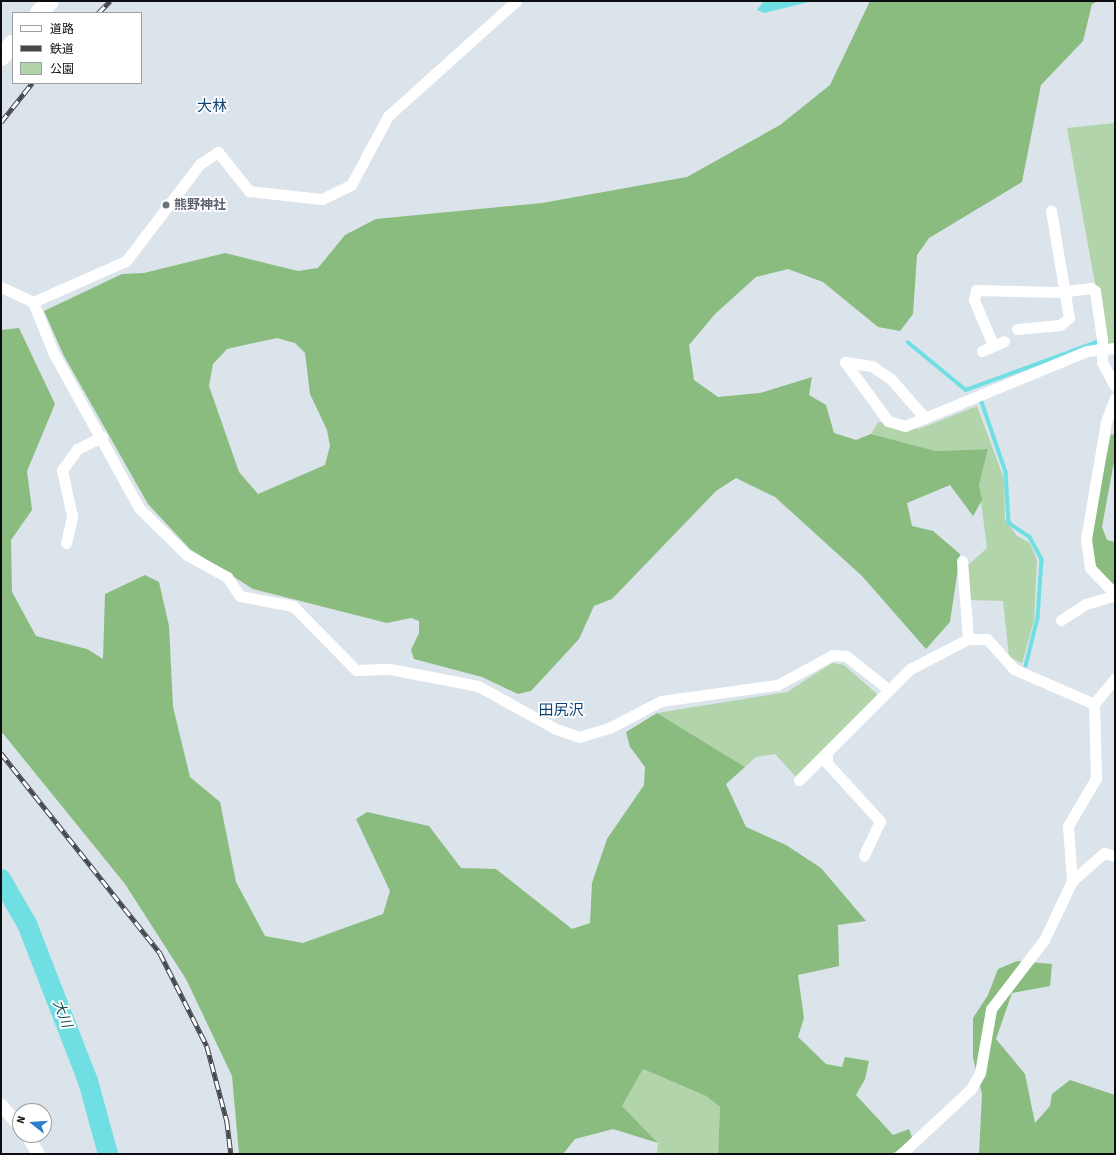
<!DOCTYPE html>
<html>
<head>
<meta charset="utf-8">
<style>
	body { margin:0 }
	#map { position:relative; width:1116px; height:1155px; overflow:hidden; background:#dbe3eb; font-family:"Source Sans 3","Noto Sans JP",sans-serif }
	div>[style] { position:absolute }
	.green>* { inset:0; background:#b2d4aa }
	.forest>* { inset:0; background:#89bc7e }
	.water>* { inset:0; background:#70dfe3 }
	.stream>* { height:3.5px; margin:-1.75px; padding:0 1.75px; transform-origin:1.75px; border-radius:1.75px; background:#70dfe3 }
	.river>* { height:20px; margin:-10px; padding:0 10px; transform-origin:10px; border-radius:10px; background:#70dfe3 }
	.minor>* { height:11px; margin:-5.5px; padding:0 5.5px; transform-origin:5.5px; border-radius:5.5px; background:#fff }
	.tertiary>* { height:13px; margin:-6.5px; padding:0 6.5px; transform-origin:6.5px; border-radius:6.5px; background:#fff }
	.trunk>* { height:18px; margin:-9px; padding:0 9px; transform-origin:9px; border-radius:9px; background:#fff }
	.rail>* { height:4.5px; margin-top:-2.25px; transform-origin:0; background:repeating-linear-gradient(90deg,#fff 0 9px,#44474c 0 18px); box-sizing:border-box; border-block:1px solid #44474c }
	.dots>* { width:11px; height:11px; translate:-50% -50%; box-sizing:border-box; border:2px solid #fff; border-radius:50% }
	span { translate:-50% -50%; white-space:nowrap; text-align:center; line-height:1.15; -webkit-text-stroke:3.5px #fff; paint-order:stroke }
	.worship-label { font-size:13px; color:#5b616d; font-weight:700 }
	.left { translate:0 -50%; text-align:left }
	.water-label { font-size:14px; color:#205153; font-style:italic }
	.quarter-label { font-size:15px; color:#0d4274 }
	.frame { position:absolute; inset:0; border:2px solid #0b0d10; pointer-events:none }
	.legend { position:absolute; left:12px; top:12px; width:130px; height:72px; box-sizing:border-box; background:#fff; border:1px solid #9d9e9f; margin:0; padding:5px 7px; list-style:none; font-size:12px; color:#0b0d10 }
	.legend li { display:flex; align-items:center; gap:8px; height:20px }
	.legend b { width:20px; border:1px solid #9d9e9f }
	.north { position:absolute; left:12px; top:1103px; width:40px; height:40px; box-sizing:border-box; background:#fff; border:1px solid #9d9e9f; border-radius:50%; rotate:287deg; font-size:11px; font-weight:700; line-height:16px; text-align:center; color:#0b0d10 }
	.north::after { content:''; display:block; margin:auto; width:14px; height:18px; background:#2c7dcc; clip-path:polygon(50% 0,100% 100%,50% 72%,0 100%) }
</style>
</head>
<body>
<div id="map">
	<div class="green">
		<div style="clip-path:polygon(1115px 123px,1115px 344px,1106px 345px,1067px 128px)"></div>
		<div style="clip-path:polygon(977px 406px,1004px 479px,1005px 520px,1017px 536px,1030px 543px,1037px 560px,1034px 621px,1022px 663px,1009px 657px,1003px 601px,968px 600px,966px 567px,987px 548px,979px 485px,988px 449px,936px 451px,871px 434px,878px 422px,919px 429px)"></div>
		<div style="clip-path:polygon(832px 663px,844px 665px,878px 695px,796px 777px,775px 754px,756px 757px,745px 767px,657px 713px,787px 692px)"></div>
		<div style="clip-path:polygon(643px 1069px,706px 1096px,720px 1107px,718px 1154px,657px 1154px,658px 1143px,622px 1106px)"></div>
	</div>
	<div class="forest">
		<div style="clip-path:polygon(evenodd,870px 1px,1099px 1px,1092px 4px,1083px 41px,1041px 85px,1022px 182px,929px 238px,917px 255px,913px 314px,900px 331px,878px 327px,823px 282px,788px 269px,756px 277px,715px 314px,689px 345px,694px 380px,718px 397px,760px 393px,812px 377px,809px 395px,826px 405px,834px 433px,856px 440px,871px 434px,936px 451px,988px 449px,979px 485px,982px 500px,973px 516px,950px 485px,907px 503px,912px 526px,933px 531px,960px 554px,950px 622px,926px 649px,862px 576px,775px 497px,736px 478px,716px 491px,612px 599px,594px 606px,579px 639px,531px 691px,518px 694px,482px 677px,414px 659px,411px 650px,419px 633px,419px 621px,411px 618px,387px 623px,253px 589px,190px 549px,148px 504px,64px 356px,44px 311px,122px 274px,144px 273px,225px 253px,298px 271px,318px 268px,345px 235px,376px 219px,542px 203px,687px 177px,780px 125px,830px 85px,870px 1px,277px 338px,295px 343px,305px 353px,310px 394px,327px 430px,330px 446px,325px 465px,258px 494px,239px 472px,209px 386px,213px 364px,227px 349px,277px 338px)"></div>
		<div style="clip-path:polygon(19px 328px,55px 404px,27px 471px,32px 510px,11px 540px,12px 592px,36px 636px,87px 649px,103px 659px,105px 594px,145px 575px,159px 582px,169px 626px,173px 707px,190px 777px,220px 802px,236px 882px,265px 936px,303px 943px,383px 914px,390px 891px,356px 819px,367px 812px,429px 826px,461px 868px,496px 869px,572px 929px,590px 923px,592px 883px,607px 839px,644px 785px,645px 767px,630px 747px,626px 732px,657px 713px,745px 767px,726px 784px,746px 827px,786px 845px,821px 868px,866px 921px,838px 925px,839px 966px,798px 975px,804px 1018px,798px 1037px,826px 1064px,842px 1067px,845px 1057px,869px 1061px,865px 1079px,856px 1095px,893px 1135px,909px 1129px,913px 1140px,892px 1154px,718px 1154px,720px 1107px,706px 1096px,643px 1069px,622px 1106px,658px 1143px,613px 1129px,575px 1139px,563px 1154px,239px 1154px,232px 1076px,186px 979px,125px 884px,1px 731px,1px 330px)"></div>
		<div style="clip-path:polygon(1111px 434px,1115px 435px,1115px 456px,1102px 527px,1107px 540px,1115px 542px,1115px 587px,1096px 566px,1090px 535px)"></div>
		<div style="clip-path:polygon(1017px 961px,1052px 964px,1050px 986px,1012px 993px,996px 1039px,1025px 1074px,1035px 1123px,1050px 1106px,1052px 1094px,1070px 1080px,1115px 1095px,1115px 1154px,979px 1154px,982px 1094px,973px 1058px,973px 1018px,988px 995px,998px 969px)"></div>
	</div>
	<div class="water">
		<div style="clip-path:polygon(764px 1px,813px 1px,764px 13px,757px 10px)"></div>
	</div>
	<div class="stream">
		<div style="left:908px;top:342px;width:75px;rotate:39.6deg"></div>
		<div style="left:966px;top:390px;width:140px;rotate:-20.1deg"></div>
		<div style="left:982px;top:402px;width:74px;rotate:71.1deg"></div>
		<div style="left:1006px;top:472px;width:51px;rotate:86.6deg"></div>
		<div style="left:1009px;top:523px;width:25px;rotate:34deg"></div>
		<div style="left:1030px;top:537px;width:26px;rotate:62deg"></div>
		<div style="left:1042px;top:560px;width:58px;rotate:93.9deg"></div>
		<div style="left:1038px;top:618px;width:49px;rotate:104deg"></div>
	</div>
	<div class="river">
		<div style="left:1px;top:879px;width:52px;rotate:60deg"></div>
		<div style="left:27px;top:924px;width:168px;rotate:68.8deg"></div>
		<div style="left:88px;top:1081px;width:76px;rotate:74.7deg"></div>
	</div>
	<div class="minor">
		<div style="left:1px;top:287px;width:35px;rotate:25deg"></div>
		<div style="left:33px;top:302px;width:102px;rotate:-23.8deg"></div>
		<div style="left:126px;top:261px;width:122px;rotate:-52.7deg"></div>
		<div style="left:200px;top:164px;width:22px;rotate:-34deg"></div>
		<div style="left:218px;top:152px;width:50px;rotate:51.5deg"></div>
		<div style="left:249px;top:191px;width:73px;rotate:6.3deg"></div>
		<div style="left:322px;top:199px;width:32px;rotate:-26deg"></div>
		<div style="left:351px;top:185px;width:78px;rotate:-61.8deg"></div>
		<div style="left:388px;top:116px;width:172px;rotate:-41.9deg"></div>
		<div style="left:33px;top:302px;width:54px;rotate:68.2deg"></div>
		<div style="left:53px;top:352px;width:178px;rotate:61.1deg"></div>
		<div style="left:139px;top:508px;width:67px;rotate:44.4deg"></div>
		<div style="left:187px;top:555px;width:46px;rotate:28.8deg"></div>
		<div style="left:227px;top:577px;width:23px;rotate:56deg"></div>
		<div style="left:240px;top:596px;width:54px;rotate:10.7deg"></div>
		<div style="left:293px;top:606px;width:90px;rotate:45.5deg"></div>
		<div style="left:356px;top:670px;width:34px;rotate:-2deg"></div>
		<div style="left:390px;top:669px;width:90px;rotate:10.9deg"></div>
		<div style="left:478px;top:686px;width:89px;rotate:28.9deg"></div>
		<div style="left:556px;top:729px;width:24px;rotate:19deg"></div>
		<div style="left:579px;top:737px;width:31px;rotate:-17deg"></div>
		<div style="left:609px;top:728px;width:59px;rotate:-27.4deg"></div>
		<div style="left:661px;top:701px;width:117px;rotate:-7.9deg"></div>
		<div style="left:777px;top:685px;width:64px;rotate:-28.2deg"></div>
		<div style="left:833px;top:655px;width:13px;rotate:4deg"></div>
		<div style="left:846px;top:656px;width:53px;rotate:38.2deg"></div>
		<div style="left:1017px;top:329px;width:43px;rotate:-5.3deg"></div>
		<div style="left:1060px;top:325px;width:11px;rotate:-38deg"></div>
		<div style="left:1069px;top:318px;width:109px;rotate:-99.5deg"></div>
		<div style="left:993px;top:345px;width:49px;rotate:-112.9deg"></div>
		<div style="left:974px;top:300px;width:10px;rotate:-79deg"></div>
		<div style="left:976px;top:290px;width:82px;rotate:1.4deg"></div>
		<div style="left:1058px;top:292px;width:33px;rotate:-7deg"></div>
		<div style="left:1091px;top:288px;width:5px;rotate:37deg"></div>
		<div style="left:1095px;top:291px;width:49px;rotate:81.7deg"></div>
		<div style="left:1102px;top:339px;width:23px;rotate:90deg"></div>
		<div style="left:1102px;top:362px;width:27px;rotate:62deg"></div>
		<div style="left:982px;top:351px;width:24px;rotate:-24deg"></div>
		<div style="left:1115px;top:398px;width:26px;rotate:111deg"></div>
		<div style="left:1106px;top:422px;width:119px;rotate:99.7deg"></div>
		<div style="left:1086px;top:539px;width:29px;rotate:82deg"></div>
		<div style="left:1090px;top:568px;width:36px;rotate:46deg"></div>
		<div style="left:925px;top:418px;width:52px;rotate:-131.1deg"></div>
		<div style="left:891px;top:379px;width:23px;rotate:-146deg"></div>
		<div style="left:872px;top:366px;width:27px;rotate:-172deg"></div>
		<div style="left:845px;top:362px;width:73px;rotate:53.9deg"></div>
		<div style="left:888px;top:421px;width:18px;rotate:16deg"></div>
		<div style="left:905px;top:426px;width:197px;rotate:-22.4deg"></div>
		<div style="left:1087px;top:351px;width:28px;rotate:-6deg"></div>
		<div style="left:66px;top:543px;width:28px;rotate:-77deg"></div>
		<div style="left:72px;top:516px;width:47px;rotate:-102.3deg"></div>
		<div style="left:62px;top:470px;width:26px;rotate:-54deg"></div>
		<div style="left:77px;top:449px;width:28px;rotate:-26deg"></div>
		<div style="left:962px;top:561px;width:78px;rotate:85.6deg"></div>
		<div style="left:1061px;top:620px;width:30px;rotate:-33deg"></div>
		<div style="left:1086px;top:604px;width:30px;rotate:-17deg"></div>
		<div style="left:827px;top:753px;width:10px;rotate:90deg"></div>
		<div style="left:827px;top:763px;width:79px;rotate:47.6deg"></div>
		<div style="left:880px;top:821px;width:38px;rotate:115deg"></div>
		<div style="left:799px;top:780px;width:157px;rotate:-45deg"></div>
		<div style="left:910px;top:669px;width:65px;rotate:-27.3deg"></div>
		<div style="left:968px;top:639px;width:19px"></div>
		<div style="left:987px;top:639px;width:40px;rotate:48deg"></div>
		<div style="left:1014px;top:669px;width:87px;rotate:23.6deg"></div>
		<div style="left:1072px;top:881px;width:43px;rotate:-41.2deg"></div>
		<div style="left:1104px;top:853px;width:11px;rotate:15deg"></div>
		<div style="left:901px;top:1154px;width:96px;rotate:-42.9deg"></div>
		<div style="left:971px;top:1089px;width:18px;rotate:-61deg"></div>
		<div style="left:980px;top:1073px;width:65px;rotate:-80.2deg"></div>
		<div style="left:991px;top:1009px;width:87px;rotate:-52.5deg"></div>
		<div style="left:1044px;top:940px;width:65px;rotate:-64.6deg"></div>
		<div style="left:1072px;top:881px;width:55px;rotate:-94.2deg"></div>
		<div style="left:1068px;top:826px;width:56px;rotate:-59.7deg"></div>
		<div style="left:1096px;top:778px;width:74px;rotate:-91.5deg"></div>
		<div style="left:1094px;top:704px;width:33px;rotate:-51deg"></div>
	</div>
	<div class="tertiary">
		<div style="left:1px;top:1105px;width:28px;rotate:48deg"></div>
		<div style="left:27px;top:1135px;width:22px;rotate:60deg"></div>
	</div>
	<div class="trunk">
		<div style="left:39px;top:13px;width:16px;rotate:-47deg"></div>
		<div style="left:1px;top:57px;width:18px;rotate:-49deg"></div>
	</div>
	<div class="rail">
		<div style="left:98px;top:13px;width:17px;rotate:-45deg"></div>
		<div style="left:1px;top:122px;width:50px;rotate:-51.5deg"></div>
		<div style="left:1px;top:753px;width:256px;rotate:51.5deg"></div>
		<div style="left:160px;top:953px;width:104px;rotate:63.2deg"></div>
		<div style="left:207px;top:1046px;width:78px;rotate:75.1deg"></div>
		<div style="left:227px;top:1121px;width:33px;rotate:83deg"></div>
	</div>
	<div class="dots">
		<div style="left:166px;top:205px;background:#6b7280"></div>
	</div>
	<div class="worship-label">
		<span class="left" style="left:174px;top:205px">熊野神社</span>
	</div>
	<div class="water-label">
		<span style="left:62px;top:1014px;rotate:69deg">大川</span>
	</div>
	<div class="quarter-label">
		<span style="left:212px;top:107px">大林</span>
		<span style="left:561px;top:711px">田尻沢</span>
	</div>
	<div class="frame"></div>
	<ul class="legend">
	<li><b style="height:5px;background:#fff"></b>道路</li>
	<li><b style="height:5px;background:#44474c"></b>鉄道</li>
	<li><b style="height:11px;background:#b2d4aa"></b>公園</li>
	</ul>
	<div class="north">N</div>
</div>
</body>
</html>
